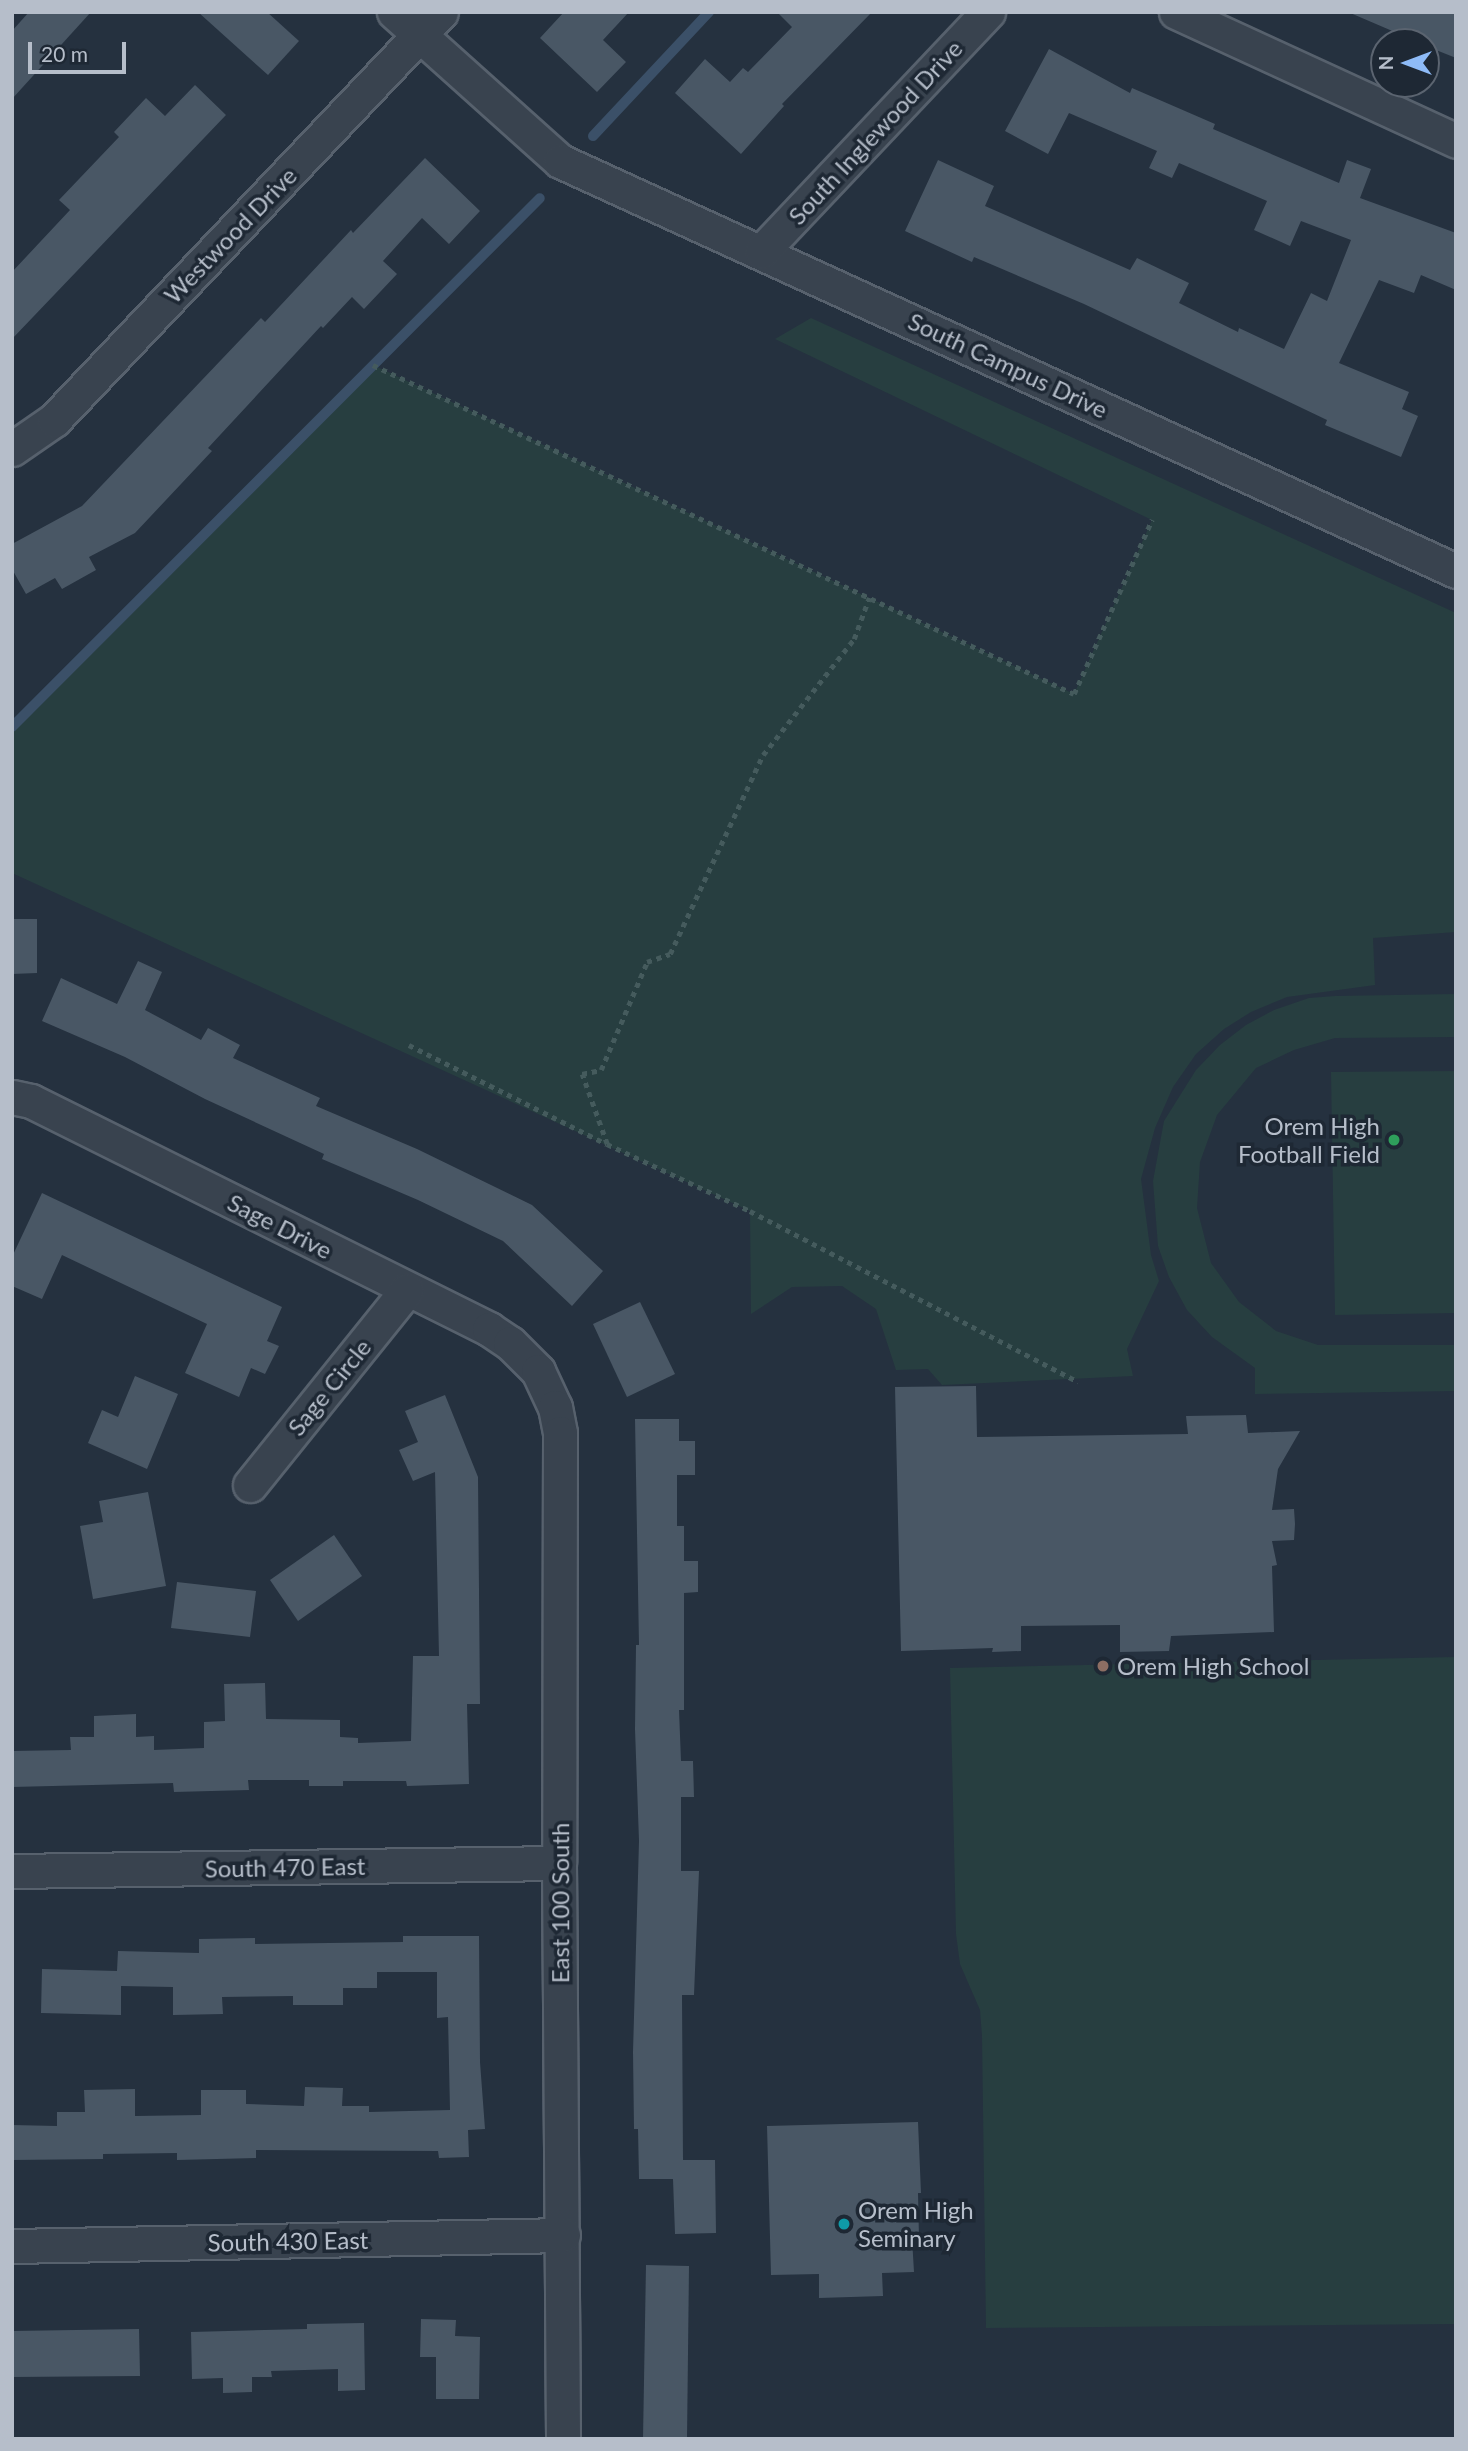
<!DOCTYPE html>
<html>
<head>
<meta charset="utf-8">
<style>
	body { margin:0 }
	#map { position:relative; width:1468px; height:2451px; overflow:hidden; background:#25313f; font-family:Lato,sans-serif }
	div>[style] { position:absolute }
	.green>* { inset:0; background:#273e40 }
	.stream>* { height:10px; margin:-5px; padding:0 5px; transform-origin:5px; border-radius:5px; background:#3b5068 }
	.building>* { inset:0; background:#495765 }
	.path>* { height:4.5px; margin-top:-2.25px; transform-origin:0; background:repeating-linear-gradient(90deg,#455b5d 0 5px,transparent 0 10px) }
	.roads { filter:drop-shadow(2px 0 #57616d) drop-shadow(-2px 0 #57616d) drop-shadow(0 2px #57616d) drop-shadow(0 -2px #57616d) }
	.street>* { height:33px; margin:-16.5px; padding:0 16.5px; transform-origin:16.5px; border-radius:16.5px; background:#39434f }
	.dots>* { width:19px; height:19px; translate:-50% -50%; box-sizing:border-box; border:4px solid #1e2834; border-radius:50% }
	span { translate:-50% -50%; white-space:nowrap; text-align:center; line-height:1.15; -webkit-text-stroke:7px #1e2834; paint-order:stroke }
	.street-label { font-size:24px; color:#b6beca }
	.poi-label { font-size:24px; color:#b6beca }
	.right { translate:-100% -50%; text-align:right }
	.left { translate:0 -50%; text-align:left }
	.frame { position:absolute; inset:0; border:14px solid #b6beca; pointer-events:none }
	.north { position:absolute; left:1370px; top:28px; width:70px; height:70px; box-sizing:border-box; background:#1e2834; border:2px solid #5b6470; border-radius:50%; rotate:270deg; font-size:19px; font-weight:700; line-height:28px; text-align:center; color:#b6beca }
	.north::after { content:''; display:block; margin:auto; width:24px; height:32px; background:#8ebbf7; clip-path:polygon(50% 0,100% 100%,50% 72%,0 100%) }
	.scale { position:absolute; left:28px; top:42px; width:98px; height:32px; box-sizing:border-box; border:4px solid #b6beca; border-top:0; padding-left:9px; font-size:21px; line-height:24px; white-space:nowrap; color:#b6beca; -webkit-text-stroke:5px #1e2834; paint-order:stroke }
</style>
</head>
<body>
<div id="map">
	<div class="green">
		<div style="clip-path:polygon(811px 318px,1456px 613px,1456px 932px,1373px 938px,1375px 985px,1287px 997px,1251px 1012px,1224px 1029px,1196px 1054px,1173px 1087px,1155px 1128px,1141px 1179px,1151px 1255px,1159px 1281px,1127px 1349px,1133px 1376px,942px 1385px,928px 1369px,896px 1370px,876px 1309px,842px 1286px,792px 1287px,751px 1314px,750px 1211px,12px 873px,12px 727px,373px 365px,1074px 694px,1152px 520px,775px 339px)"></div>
		<div style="clip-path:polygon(1456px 994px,1456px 1037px,1335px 1038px,1294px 1050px,1256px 1068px,1217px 1115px,1200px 1162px,1197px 1208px,1211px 1263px,1239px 1302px,1276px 1331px,1318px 1345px,1456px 1345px,1456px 1391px,1255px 1394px,1255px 1368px,1212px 1337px,1187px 1310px,1169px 1277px,1158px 1246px,1153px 1181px,1164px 1121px,1196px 1070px,1220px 1045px,1246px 1025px,1274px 1010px,1309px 998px,1335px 996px)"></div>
		<div style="clip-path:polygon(1456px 1071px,1456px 1313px,1335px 1315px,1331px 1072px)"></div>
		<div style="clip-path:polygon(1456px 1657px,1456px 2324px,986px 2328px,982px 2036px,980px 2010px,960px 1964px,956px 1934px,950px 1668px)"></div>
	</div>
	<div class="stream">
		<div style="left:593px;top:136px;width:170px;rotate:-46.9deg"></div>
		<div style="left:12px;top:727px;width:747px;rotate:-45.05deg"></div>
	</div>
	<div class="building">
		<div style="clip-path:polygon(29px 12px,91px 12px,12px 99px,12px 31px)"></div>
		<div style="clip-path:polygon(198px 12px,267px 12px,299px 41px,268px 75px)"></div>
		<div style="clip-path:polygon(564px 12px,629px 12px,603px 40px,626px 62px,597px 92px,540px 38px)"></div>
		<div style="clip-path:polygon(777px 12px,872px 12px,782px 104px,784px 106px,741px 154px,675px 93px,705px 59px,730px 82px,743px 68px,748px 72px,792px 27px)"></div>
		<div style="clip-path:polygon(1348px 12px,1456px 12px,1456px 58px,1426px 46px,1426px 42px,1418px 42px)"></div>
		<div style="clip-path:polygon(1049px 49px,1130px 93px,1132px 88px,1215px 124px,1213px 129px,1339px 183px,1347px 160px,1371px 169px,1360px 198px,1456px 233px,1456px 290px,1421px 275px,1414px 293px,1379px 280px,1339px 363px,1409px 392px,1402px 409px,1418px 416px,1401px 457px,1325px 425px,1327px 420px,1084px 304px,974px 257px,972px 262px,905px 231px,938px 160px,994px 186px,985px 206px,1130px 270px,1137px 258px,1189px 283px,1179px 303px,1238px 332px,1239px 328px,1284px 349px,1311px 293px,1327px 301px,1351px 240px,1301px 221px,1290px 246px,1254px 230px,1267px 201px,1179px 163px,1172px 178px,1149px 168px,1157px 151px,1069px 113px,1048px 154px,1005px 131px)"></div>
		<div style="clip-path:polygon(195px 85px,226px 115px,12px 339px,12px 272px,70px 210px,59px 200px,119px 137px,114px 132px,146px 98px,165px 116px)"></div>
		<div style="clip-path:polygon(425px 158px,480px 211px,449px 244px,422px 218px,383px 261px,397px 274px,364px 309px,352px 297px,323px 328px,321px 326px,208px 448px,212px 451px,135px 533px,89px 557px,96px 570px,62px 589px,55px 578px,26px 594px,12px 569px,12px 544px,82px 506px,261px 318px,265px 322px,351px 230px,353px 233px)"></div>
		<div style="clip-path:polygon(12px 919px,37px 919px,37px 973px,12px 974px)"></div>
		<div style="clip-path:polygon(138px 961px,162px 972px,145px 1010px,201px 1040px,208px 1028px,240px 1045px,233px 1058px,320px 1098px,316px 1106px,417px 1149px,532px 1205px,603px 1271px,572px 1306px,503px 1241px,418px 1200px,322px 1159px,324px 1154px,205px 1099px,125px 1057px,42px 1021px,61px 978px,117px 1004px)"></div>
		<div style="clip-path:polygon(42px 1193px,282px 1307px,267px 1341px,279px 1346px,265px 1374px,251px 1368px,239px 1397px,185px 1373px,207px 1324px,62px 1255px,42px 1299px,12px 1286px,12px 1257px)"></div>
		<div style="clip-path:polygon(640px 1302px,675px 1374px,627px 1397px,593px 1324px)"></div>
		<div style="clip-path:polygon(135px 1376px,178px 1394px,147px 1469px,88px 1443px,102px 1410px,118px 1417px)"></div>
		<div style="clip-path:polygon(976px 1386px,977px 1437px,1188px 1434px,1186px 1416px,1246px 1415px,1248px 1433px,1300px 1431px,1278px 1469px,1272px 1510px,1294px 1509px,1295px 1524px,1294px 1540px,1272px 1541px,1277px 1565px,1272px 1566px,1274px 1632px,1171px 1636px,1169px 1651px,1120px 1652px,1120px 1625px,1021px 1626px,1021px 1651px,992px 1652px,993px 1648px,901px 1651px,895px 1387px)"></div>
		<div style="clip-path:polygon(445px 1395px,478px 1477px,480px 1704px,467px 1704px,469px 1784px,407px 1786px,406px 1781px,343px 1781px,343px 1786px,309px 1786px,309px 1780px,248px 1780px,249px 1790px,174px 1792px,173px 1783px,12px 1787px,12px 1751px,71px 1750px,70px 1737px,94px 1737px,94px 1716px,136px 1714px,136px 1737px,154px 1736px,154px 1750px,204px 1748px,204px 1722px,225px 1721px,224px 1684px,265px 1683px,266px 1719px,340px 1720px,340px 1737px,358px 1738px,358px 1743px,411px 1741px,413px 1656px,439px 1656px,435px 1472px,413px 1481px,399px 1450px,418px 1442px,405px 1411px)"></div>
		<div style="clip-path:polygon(635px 1419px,679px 1419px,679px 1441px,695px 1441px,695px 1475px,677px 1475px,677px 1526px,684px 1526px,684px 1561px,698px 1561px,698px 1592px,684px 1593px,684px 1710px,679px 1710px,681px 1761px,693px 1761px,694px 1797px,681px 1797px,681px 1871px,699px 1871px,694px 1995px,682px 1995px,683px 2160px,715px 2160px,716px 2233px,675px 2234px,673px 2179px,639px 2179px,638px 2129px,634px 2129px,633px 2052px,639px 1841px,635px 1729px,636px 1645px,639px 1645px)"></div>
		<div style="clip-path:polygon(148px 1492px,166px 1586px,93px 1599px,80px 1526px,103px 1522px,99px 1501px)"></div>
		<div style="clip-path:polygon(334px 1535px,362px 1576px,298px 1621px,270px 1580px)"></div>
		<div style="clip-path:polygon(177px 1582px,256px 1591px,250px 1637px,171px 1628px)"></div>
		<div style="clip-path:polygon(403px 1936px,479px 1936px,480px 2062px,485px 2129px,468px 2130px,469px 2157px,439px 2158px,438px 2151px,256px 2150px,256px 2158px,177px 2160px,177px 2153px,103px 2154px,103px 2159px,12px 2160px,12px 2125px,57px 2126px,57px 2112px,85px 2112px,84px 2090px,135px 2089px,135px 2116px,201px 2115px,201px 2090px,246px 2090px,246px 2104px,304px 2106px,305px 2087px,343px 2088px,342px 2106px,369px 2106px,369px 2112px,450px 2110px,448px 2017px,437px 2018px,437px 1972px,377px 1972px,377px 1988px,343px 1988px,343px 2005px,293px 2005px,293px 1996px,222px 1997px,223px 2014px,173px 2015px,173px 1987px,121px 1986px,121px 2015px,41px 2013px,42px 1969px,117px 1971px,118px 1951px,199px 1953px,199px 1939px,255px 1938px,255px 1944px,403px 1942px)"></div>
		<div style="clip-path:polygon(918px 2122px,921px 2193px,918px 2193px,919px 2238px,912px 2238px,914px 2272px,882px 2273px,883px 2296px,819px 2298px,819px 2274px,771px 2275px,767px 2126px)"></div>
		<div style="clip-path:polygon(646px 2265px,689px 2266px,687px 2439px,643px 2439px)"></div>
		<div style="clip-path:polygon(421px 2319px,456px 2320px,455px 2336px,480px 2337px,479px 2399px,436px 2399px,436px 2357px,420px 2357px)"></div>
		<div style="clip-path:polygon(364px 2323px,365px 2390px,338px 2391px,338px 2369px,271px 2371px,272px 2377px,252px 2377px,252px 2392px,223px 2393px,223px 2378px,192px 2379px,191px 2332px,307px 2329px,307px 2324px)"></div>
		<div style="clip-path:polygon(139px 2329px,140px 2376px,12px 2377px,12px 2331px)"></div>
	</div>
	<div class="path">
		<div style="left:373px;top:365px;width:774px;rotate:25.14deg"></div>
		<div style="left:1074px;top:694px;width:191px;rotate:-65.9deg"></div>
		<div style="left:409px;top:1045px;width:221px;rotate:26.6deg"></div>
		<div style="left:607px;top:1144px;width:158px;rotate:25.1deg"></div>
		<div style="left:750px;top:1211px;width:370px;rotate:27.5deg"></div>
		<div style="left:607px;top:1144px;width:74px;rotate:-109.7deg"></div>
		<div style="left:582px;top:1074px;width:19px;rotate:-12deg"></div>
		<div style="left:601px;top:1070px;width:117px;rotate:-66.9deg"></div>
		<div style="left:647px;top:962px;width:24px;rotate:-19deg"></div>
		<div style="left:670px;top:954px;width:220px;rotate:-65deg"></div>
		<div style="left:763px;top:755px;width:147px;rotate:-51.9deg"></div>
		<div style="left:854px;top:639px;width:44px;rotate:-69.9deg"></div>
	</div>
	<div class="roads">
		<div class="street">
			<div style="left:394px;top:12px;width:223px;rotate:41.9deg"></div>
			<div style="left:560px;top:161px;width:985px;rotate:24.59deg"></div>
			<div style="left:1176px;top:12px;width:308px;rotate:24.7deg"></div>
			<div style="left:762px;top:251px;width:329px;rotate:-46.6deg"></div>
			<div style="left:12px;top:449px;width:51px;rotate:-34.6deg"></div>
			<div style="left:54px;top:420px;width:562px;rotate:-46.51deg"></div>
			<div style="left:12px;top:1097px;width:19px;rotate:12deg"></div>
			<div style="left:31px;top:1101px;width:512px;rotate:26.46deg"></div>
			<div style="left:489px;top:1329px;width:25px;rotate:34deg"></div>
			<div style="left:510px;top:1343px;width:40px;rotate:45deg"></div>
			<div style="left:538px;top:1371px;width:40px;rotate:65deg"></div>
			<div style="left:555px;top:1407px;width:26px;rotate:79deg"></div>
			<div style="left:560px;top:1433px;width:430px;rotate:90.1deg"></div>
			<div style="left:559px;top:1863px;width:576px;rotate:89.6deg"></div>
			<div style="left:250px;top:1485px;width:250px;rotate:-51.2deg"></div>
			<div style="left:12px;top:1871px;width:547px;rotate:-0.84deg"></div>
			<div style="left:12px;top:2246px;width:551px;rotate:-1.14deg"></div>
		</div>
	</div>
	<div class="dots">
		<div style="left:1394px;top:1140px;background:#2e9e5b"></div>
		<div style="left:1103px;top:1666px;background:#8d6e63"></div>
		<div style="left:844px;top:2224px;background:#0f9aa8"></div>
	</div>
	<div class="street-label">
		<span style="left:875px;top:132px;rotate:-47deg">South Inglewood Drive</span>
		<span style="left:230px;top:235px;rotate:-46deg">Westwood Drive</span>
		<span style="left:1008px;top:365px;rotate:25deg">South Campus Drive</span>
		<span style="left:280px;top:1226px;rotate:27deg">Sage Drive</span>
		<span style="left:329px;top:1387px;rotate:-51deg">Sage Circle</span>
		<span style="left:285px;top:1867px;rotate:-1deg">South 470 East</span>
		<span style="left:560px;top:1903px;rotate:-90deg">East 100 South</span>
		<span style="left:288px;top:2241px;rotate:-1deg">South 430 East</span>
	</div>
	<div class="poi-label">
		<span class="right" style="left:1380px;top:1140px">Orem High<br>Football Field</span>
		<span class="left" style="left:1117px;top:1666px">Orem High School</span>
		<span class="left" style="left:858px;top:2224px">Orem High<br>Seminary</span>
	</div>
	<div class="frame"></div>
	<div class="north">N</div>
	<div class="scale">20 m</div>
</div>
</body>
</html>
